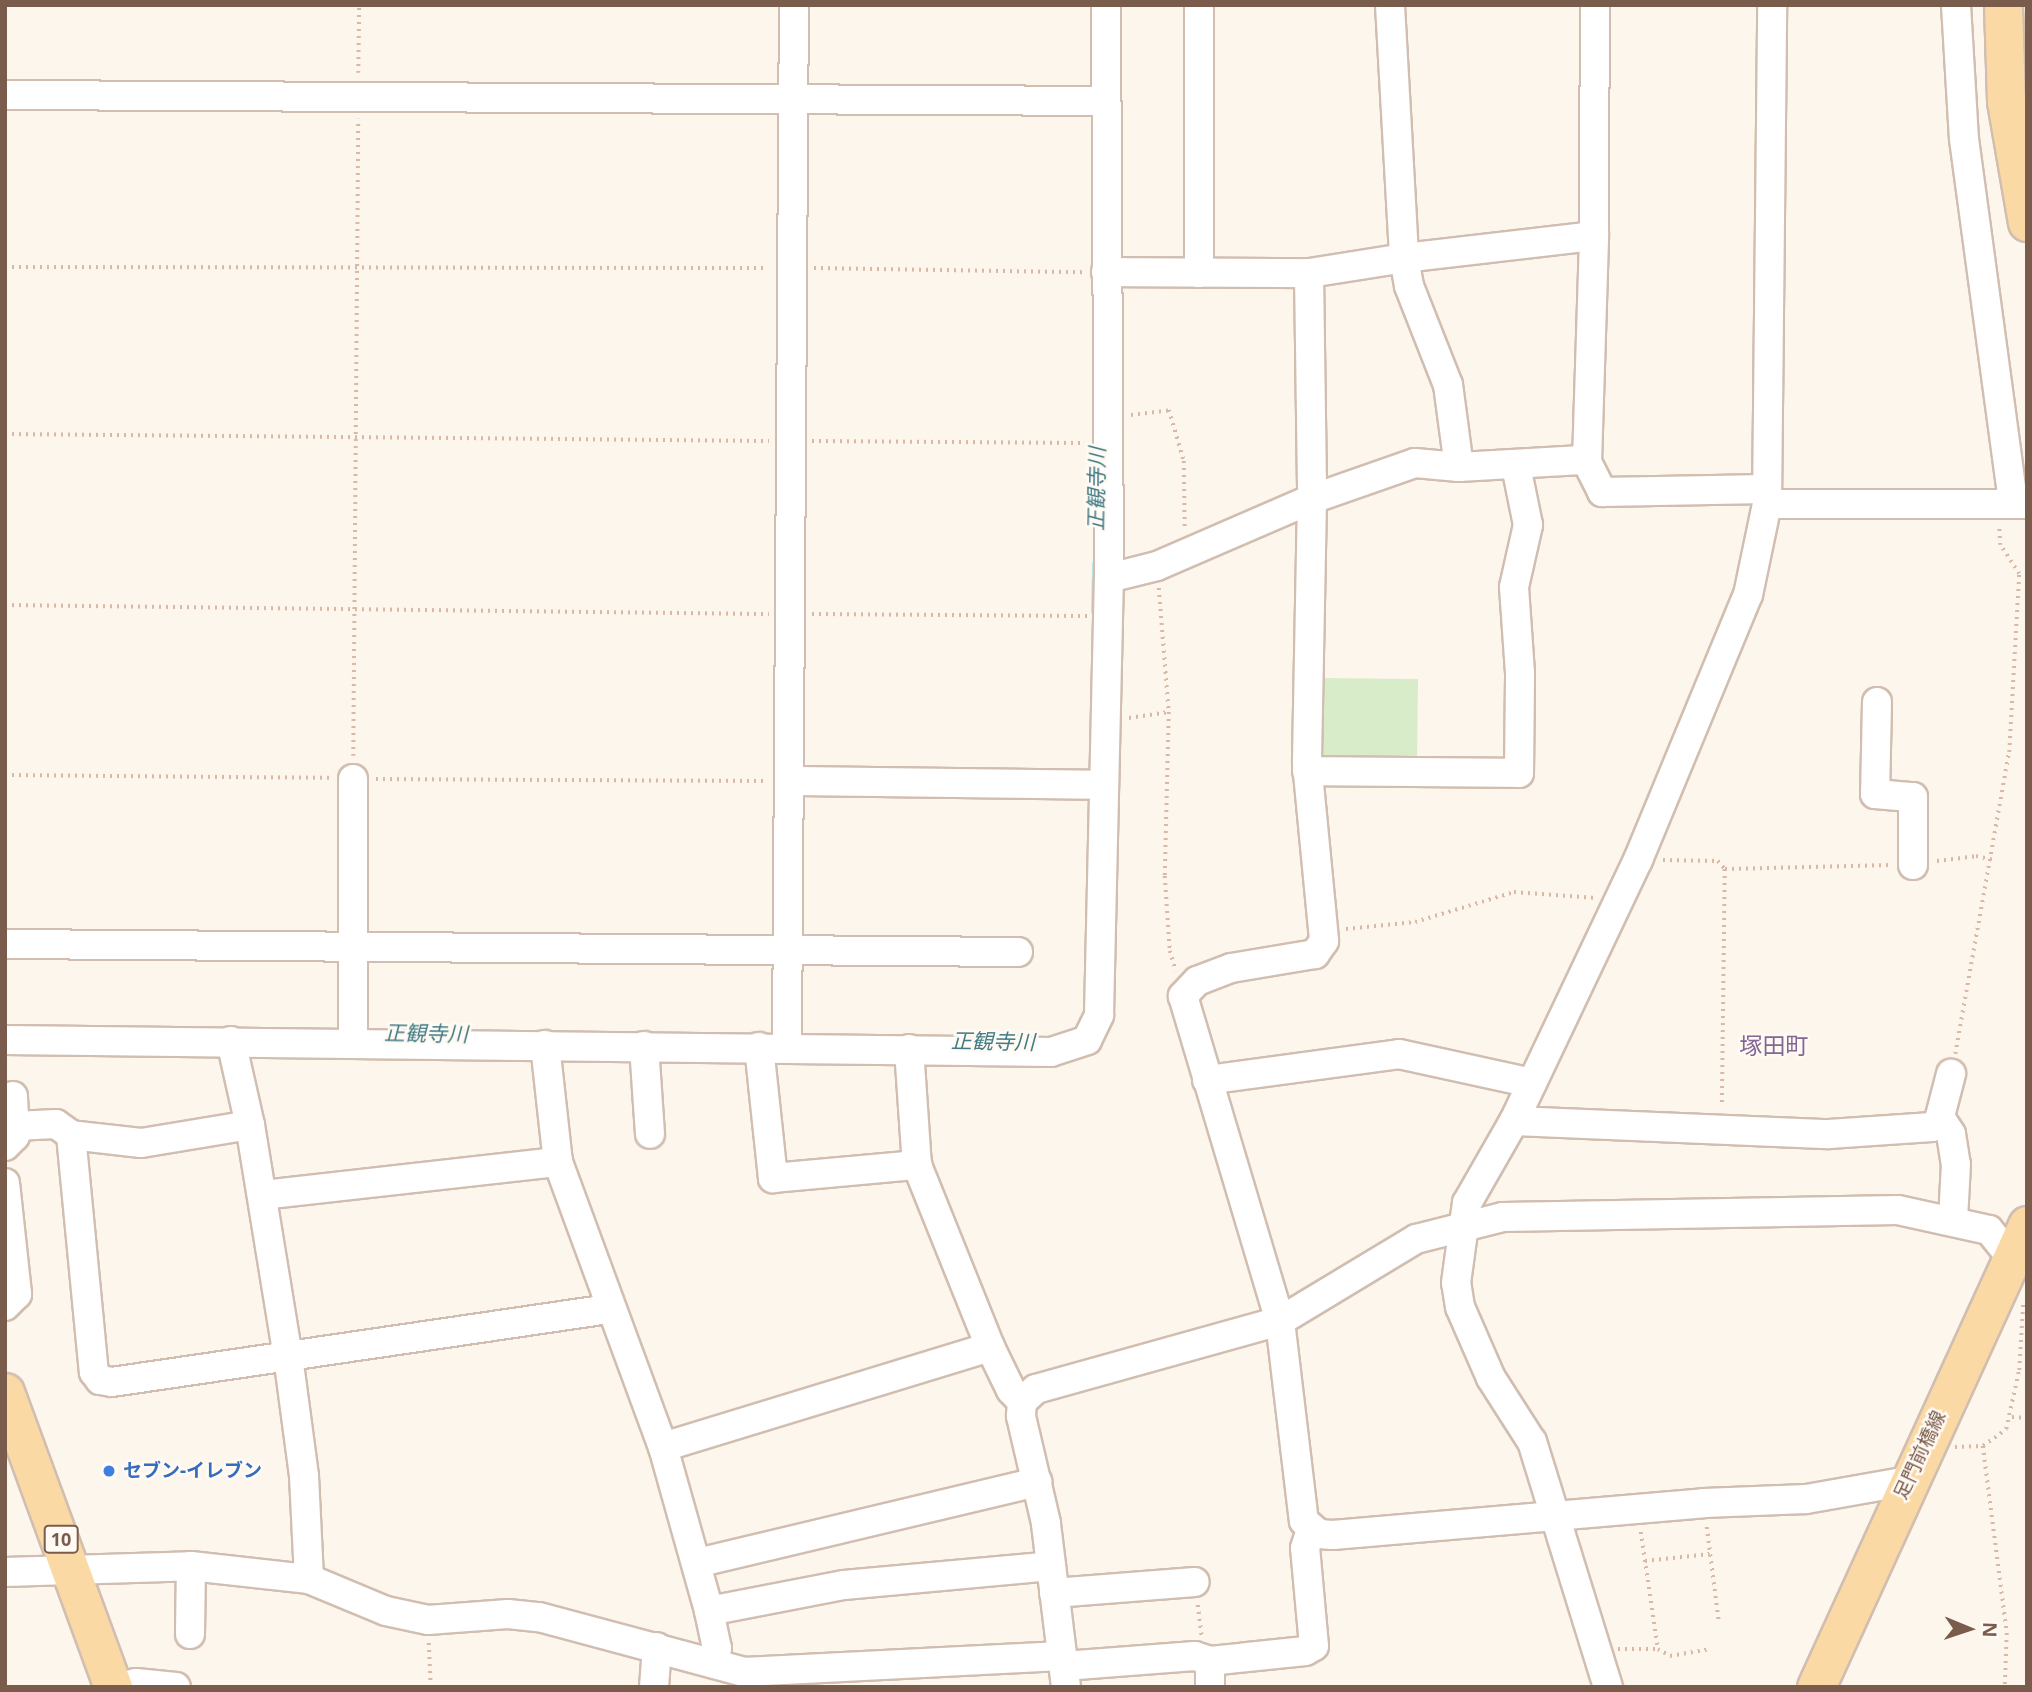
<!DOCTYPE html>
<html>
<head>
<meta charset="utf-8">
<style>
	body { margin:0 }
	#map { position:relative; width:2032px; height:1692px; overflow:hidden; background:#fdf6ec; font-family:"Noto Sans","Noto Sans JP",sans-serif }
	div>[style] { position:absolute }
	.green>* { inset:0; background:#d8ecc9 }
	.stream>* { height:6px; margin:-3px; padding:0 3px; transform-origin:3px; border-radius:3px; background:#bfe3e8 }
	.path>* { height:3.5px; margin-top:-1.75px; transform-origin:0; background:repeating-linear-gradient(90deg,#d9b8a5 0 2px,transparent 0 7px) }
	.roads { filter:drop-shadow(2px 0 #d1beb0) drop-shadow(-2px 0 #d1beb0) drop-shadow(0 2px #d1beb0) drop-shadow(0 -2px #d1beb0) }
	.minor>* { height:28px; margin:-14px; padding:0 14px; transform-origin:14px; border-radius:14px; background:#fff }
	.major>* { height:37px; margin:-18.5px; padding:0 18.5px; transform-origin:18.5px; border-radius:18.5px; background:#fbd9a5 }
	.dots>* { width:19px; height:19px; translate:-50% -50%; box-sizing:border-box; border:4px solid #fffaf3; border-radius:50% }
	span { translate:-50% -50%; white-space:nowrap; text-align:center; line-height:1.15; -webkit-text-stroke:5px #fffaf3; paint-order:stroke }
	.shield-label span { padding:2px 5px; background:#fffaf3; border:2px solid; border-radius:5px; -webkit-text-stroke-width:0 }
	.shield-label { font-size:18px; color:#7a5c4d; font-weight:700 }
	.street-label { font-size:19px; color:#7a5c4d }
	.shop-label { font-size:19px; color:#366cbe; font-weight:700 }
	.left { translate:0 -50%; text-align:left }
	.water-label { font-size:21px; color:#437c86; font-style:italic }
	.quarter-label { font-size:23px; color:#846695 }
	.frame { position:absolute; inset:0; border:7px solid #7a5c4d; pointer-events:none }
	.north { position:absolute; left:1934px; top:1594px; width:70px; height:70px; -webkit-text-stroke:5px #fffaf3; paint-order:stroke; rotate:92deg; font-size:19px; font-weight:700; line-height:28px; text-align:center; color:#7a5c4d }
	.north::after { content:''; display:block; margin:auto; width:24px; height:32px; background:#7a5c4d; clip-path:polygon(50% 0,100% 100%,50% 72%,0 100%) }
</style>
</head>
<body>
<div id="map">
	<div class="green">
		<div style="clip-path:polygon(1317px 678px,1418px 679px,1417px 765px,1320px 766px)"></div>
	</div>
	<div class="stream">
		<div style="left:1094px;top:612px;width:48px;rotate:-88.8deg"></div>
	</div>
	<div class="path">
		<div style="left:358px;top:73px;width:68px;rotate:-89.2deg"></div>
		<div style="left:5px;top:267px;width:763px;rotate:0.08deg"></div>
		<div style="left:814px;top:268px;width:269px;rotate:0.9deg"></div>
		<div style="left:1131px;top:415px;width:38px;rotate:-7deg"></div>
		<div style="left:1169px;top:410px;width:53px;rotate:73.6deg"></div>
		<div style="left:1184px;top:461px;width:69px;rotate:89.2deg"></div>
		<div style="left:5px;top:434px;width:764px;rotate:0.52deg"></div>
		<div style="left:812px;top:441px;width:272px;rotate:0.4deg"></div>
		<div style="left:1159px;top:588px;width:124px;rotate:85.4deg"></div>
		<div style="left:1169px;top:712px;width:164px;rotate:91.4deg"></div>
		<div style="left:1165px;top:876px;width:75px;rotate:86.2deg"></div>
		<div style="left:1170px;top:951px;width:21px;rotate:73deg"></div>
		<div style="left:5px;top:605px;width:764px;rotate:0.67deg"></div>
		<div style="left:812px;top:614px;width:275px;rotate:0.4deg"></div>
		<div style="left:1129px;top:718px;width:40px;rotate:-8.5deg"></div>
		<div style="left:353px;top:756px;width:637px;rotate:-89.55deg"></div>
		<div style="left:5px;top:775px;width:325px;rotate:0.5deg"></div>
		<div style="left:376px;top:779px;width:391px;rotate:0.3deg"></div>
		<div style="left:1663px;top:860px;width:55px;rotate:1deg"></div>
		<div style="left:1718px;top:861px;width:11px;rotate:49deg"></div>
		<div style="left:1725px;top:869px;width:238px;rotate:90.7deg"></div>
		<div style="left:1937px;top:861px;width:39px;rotate:-7deg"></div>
		<div style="left:1976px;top:856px;width:17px;rotate:13deg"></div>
		<div style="left:1725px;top:869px;width:166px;rotate:-1.4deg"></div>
		<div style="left:1346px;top:929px;width:69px;rotate:-5.8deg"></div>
		<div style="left:1415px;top:922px;width:103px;rotate:-16.9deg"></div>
		<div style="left:1514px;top:892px;width:82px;rotate:4.2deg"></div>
		<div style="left:1955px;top:1054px;width:307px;rotate:-79.9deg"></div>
		<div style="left:2009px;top:752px;width:178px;rotate:-86.8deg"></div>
		<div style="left:2019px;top:574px;width:35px;rotate:-123deg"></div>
		<div style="left:2000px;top:545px;width:19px;rotate:-93deg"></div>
		<div style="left:2012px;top:1417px;width:15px;rotate:4deg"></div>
		<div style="left:1983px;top:1446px;width:189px;rotate:82.7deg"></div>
		<div style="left:2007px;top:1633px;width:54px;rotate:92.1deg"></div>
		<div style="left:1955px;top:1447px;width:28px;rotate:-2deg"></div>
		<div style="left:1983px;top:1446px;width:29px;rotate:-36deg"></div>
		<div style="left:2006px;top:1429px;width:60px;rotate:-77.6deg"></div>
		<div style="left:2019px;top:1370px;width:67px;rotate:-86.6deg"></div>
		<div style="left:1707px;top:1527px;width:96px;rotate:82.8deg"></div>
		<div style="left:1641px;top:1532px;width:118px;rotate:81.7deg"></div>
		<div style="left:1658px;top:1649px;width:14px;rotate:30deg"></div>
		<div style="left:1670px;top:1656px;width:41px;rotate:-9.9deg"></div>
		<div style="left:1645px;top:1561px;width:65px;rotate:-6.1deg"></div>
		<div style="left:1198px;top:1605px;width:31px;rotate:83deg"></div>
		<div style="left:429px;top:1643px;width:44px;rotate:87.4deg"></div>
		<div style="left:1618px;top:1649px;width:40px"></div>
	</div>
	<div class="roads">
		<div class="minor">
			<div style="left:1390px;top:5px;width:253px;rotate:86.8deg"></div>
			<div style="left:1404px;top:258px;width:96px;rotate:171deg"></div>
			<div style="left:1309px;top:273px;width:226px;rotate:89.2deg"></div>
			<div style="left:1312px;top:499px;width:264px;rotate:91.1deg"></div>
			<div style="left:1307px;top:763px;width:179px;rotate:84.5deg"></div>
			<div style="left:1324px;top:941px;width:16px;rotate:125deg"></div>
			<div style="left:1315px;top:954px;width:85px;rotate:170.5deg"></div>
			<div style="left:1231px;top:968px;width:36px;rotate:159deg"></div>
			<div style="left:1197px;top:981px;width:21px;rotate:133deg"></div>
			<div style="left:1183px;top:996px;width:339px;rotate:73.4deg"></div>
			<div style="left:1280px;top:1321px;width:201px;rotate:83.2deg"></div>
			<div style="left:1304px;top:1521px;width:20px;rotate:41deg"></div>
			<div style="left:1319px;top:1534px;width:14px;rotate:4deg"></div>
			<div style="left:1333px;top:1535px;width:372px;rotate:-4.9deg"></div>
			<div style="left:1704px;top:1503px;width:102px;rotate:-2.2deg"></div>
			<div style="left:1806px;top:1499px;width:104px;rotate:-10deg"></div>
			<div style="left:1956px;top:5px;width:134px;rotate:86.6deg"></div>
			<div style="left:1964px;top:139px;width:367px;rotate:82.3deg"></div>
			<div style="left:5px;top:95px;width:1100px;rotate:0.31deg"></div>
			<div style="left:1106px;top:272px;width:203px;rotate:0.3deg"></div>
			<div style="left:1199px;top:273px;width:268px;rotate:-90deg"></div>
			<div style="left:1587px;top:462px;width:226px;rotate:-88.2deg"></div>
			<div style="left:1459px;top:467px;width:83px;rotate:-97.6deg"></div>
			<div style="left:1448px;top:385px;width:106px;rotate:-111.5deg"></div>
			<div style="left:1409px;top:286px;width:28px;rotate:-100deg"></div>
			<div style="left:1404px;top:258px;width:191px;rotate:-6.6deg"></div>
			<div style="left:1594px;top:236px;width:231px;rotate:-89.8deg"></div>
			<div style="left:1767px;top:504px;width:260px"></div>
			<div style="left:1109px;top:578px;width:49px;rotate:-14deg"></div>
			<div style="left:1157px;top:566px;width:169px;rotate:-23.4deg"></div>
			<div style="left:1312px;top:499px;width:109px;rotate:-19.3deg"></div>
			<div style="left:1415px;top:463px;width:44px;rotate:5.2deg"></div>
			<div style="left:1459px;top:467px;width:123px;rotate:-3.3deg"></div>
			<div style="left:1582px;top:460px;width:5px;rotate:22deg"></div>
			<div style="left:1587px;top:462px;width:34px;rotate:63deg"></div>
			<div style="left:1602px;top:492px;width:165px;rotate:-1deg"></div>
			<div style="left:1877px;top:702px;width:92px;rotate:91.2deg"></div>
			<div style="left:1875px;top:794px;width:38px;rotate:5deg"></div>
			<div style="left:1913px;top:797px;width:68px;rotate:90deg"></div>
			<div style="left:1307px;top:771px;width:212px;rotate:0.5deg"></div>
			<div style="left:1519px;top:773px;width:100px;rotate:-89.4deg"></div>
			<div style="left:1520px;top:673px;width:86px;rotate:-94deg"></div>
			<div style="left:1514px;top:587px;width:64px;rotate:-77.3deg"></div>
			<div style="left:1528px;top:525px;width:60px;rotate:-101.5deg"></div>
			<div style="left:353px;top:779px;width:264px;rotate:90deg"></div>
			<div style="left:790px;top:781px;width:312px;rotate:0.7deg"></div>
			<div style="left:5px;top:944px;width:1013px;rotate:0.45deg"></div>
			<div style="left:5px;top:1040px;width:1046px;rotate:0.66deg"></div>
			<div style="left:1051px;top:1052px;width:38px;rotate:-18deg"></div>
			<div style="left:1087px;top:1040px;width:28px;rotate:-64deg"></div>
			<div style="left:1099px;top:1015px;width:437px;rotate:-88.7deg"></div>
			<div style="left:1109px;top:578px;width:573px;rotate:-90.3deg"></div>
			<div style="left:231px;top:1041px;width:86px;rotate:77.3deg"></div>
			<div style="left:250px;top:1125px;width:234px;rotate:80.7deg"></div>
			<div style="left:288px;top:1356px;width:121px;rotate:82.4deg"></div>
			<div style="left:304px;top:1476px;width:103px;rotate:87.2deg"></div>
			<div style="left:545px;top:1045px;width:118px;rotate:83.7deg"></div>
			<div style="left:558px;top:1162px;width:304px;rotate:69.8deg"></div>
			<div style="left:663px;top:1447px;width:170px;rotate:74.3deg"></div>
			<div style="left:709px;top:1611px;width:38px;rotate:78deg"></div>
			<div style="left:717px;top:1648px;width:16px;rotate:101deg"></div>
			<div style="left:644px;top:1046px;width:88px;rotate:86.1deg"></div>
			<div style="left:759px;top:1047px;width:132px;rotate:83.9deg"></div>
			<div style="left:773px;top:1178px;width:145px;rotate:-5.2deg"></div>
			<div style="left:787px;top:1047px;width:1042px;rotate:-89.62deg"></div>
			<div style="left:909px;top:1049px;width:116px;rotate:86.1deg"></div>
			<div style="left:917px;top:1165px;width:196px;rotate:68.1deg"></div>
			<div style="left:990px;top:1347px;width:48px;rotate:64deg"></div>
			<div style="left:1011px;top:1390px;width:16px;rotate:47deg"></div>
			<div style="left:1207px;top:1080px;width:194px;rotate:-7.7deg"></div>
			<div style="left:1399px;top:1054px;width:136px;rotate:12.3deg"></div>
			<div style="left:1940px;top:1117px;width:20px;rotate:57deg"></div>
			<div style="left:1951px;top:1134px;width:30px;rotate:81deg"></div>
			<div style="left:1956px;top:1164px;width:56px;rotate:93.1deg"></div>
			<div style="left:1514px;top:1121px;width:315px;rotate:2.4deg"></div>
			<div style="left:1829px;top:1134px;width:103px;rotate:-3.9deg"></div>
			<div style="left:1932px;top:1127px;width:7px;rotate:-27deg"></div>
			<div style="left:1938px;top:1124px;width:52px;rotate:-75.4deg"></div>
			<div style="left:250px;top:1125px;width:110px;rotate:170.6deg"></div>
			<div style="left:141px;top:1143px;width:70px;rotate:-173.5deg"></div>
			<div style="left:71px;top:1135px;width:238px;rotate:84.5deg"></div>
			<div style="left:94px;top:1372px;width:10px;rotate:53deg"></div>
			<div style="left:100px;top:1380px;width:12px;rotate:9deg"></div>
			<div style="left:112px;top:1382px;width:502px;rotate:-8.36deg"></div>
			<div style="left:15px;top:1126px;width:41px;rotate:-2.8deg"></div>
			<div style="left:56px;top:1124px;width:19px;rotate:36deg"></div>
			<div style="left:5px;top:1146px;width:14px;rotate:-45deg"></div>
			<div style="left:15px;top:1136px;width:40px;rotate:-92.9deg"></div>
			<div style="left:5px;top:1183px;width:112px;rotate:83.8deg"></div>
			<div style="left:17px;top:1294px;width:17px;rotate:135deg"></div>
			<div style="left:262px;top:1195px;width:298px;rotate:-6.4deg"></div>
			<div style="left:663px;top:1447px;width:342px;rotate:-17deg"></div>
			<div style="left:697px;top:1563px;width:350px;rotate:-13.4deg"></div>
			<div style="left:5px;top:1572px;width:186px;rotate:-1.8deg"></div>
			<div style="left:191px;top:1566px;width:119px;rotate:6.3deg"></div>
			<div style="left:309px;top:1579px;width:83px;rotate:22.6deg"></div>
			<div style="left:386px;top:1611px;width:43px;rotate:12.1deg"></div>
			<div style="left:428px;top:1620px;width:80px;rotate:-4.3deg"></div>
			<div style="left:508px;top:1614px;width:31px;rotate:6deg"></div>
			<div style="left:539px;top:1617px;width:212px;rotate:15deg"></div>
			<div style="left:744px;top:1672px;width:318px;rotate:-2.9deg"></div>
			<div style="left:1054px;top:1593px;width:141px;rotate:-4.5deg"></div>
			<div style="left:709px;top:1611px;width:137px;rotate:-10.9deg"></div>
			<div style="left:844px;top:1585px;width:208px;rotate:-5.2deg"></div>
			<div style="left:190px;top:1634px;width:68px;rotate:-89.2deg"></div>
			<div style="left:1064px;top:1666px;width:131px;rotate:-4.4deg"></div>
			<div style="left:1195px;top:1656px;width:16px;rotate:18deg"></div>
			<div style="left:119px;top:1687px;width:17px;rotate:-13deg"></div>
			<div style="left:136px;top:1683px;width:40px;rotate:5.7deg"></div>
			<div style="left:654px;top:1687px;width:40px;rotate:-85.7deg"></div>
			<div style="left:1066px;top:1687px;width:165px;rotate:-97deg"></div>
			<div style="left:1046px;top:1523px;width:110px;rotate:-103.2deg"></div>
			<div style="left:1021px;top:1416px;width:14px;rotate:-86deg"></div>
			<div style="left:1022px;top:1402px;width:19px;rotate:-43deg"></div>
			<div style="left:1036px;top:1389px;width:253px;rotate:-15.6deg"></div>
			<div style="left:1280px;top:1321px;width:159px;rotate:-31.1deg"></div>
			<div style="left:1416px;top:1239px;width:90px;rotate:-14.2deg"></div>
			<div style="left:1503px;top:1217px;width:395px;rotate:-1deg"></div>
			<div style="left:1898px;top:1210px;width:93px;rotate:12.4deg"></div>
			<div style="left:1989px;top:1230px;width:33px;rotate:51deg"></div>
			<div style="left:1210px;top:1687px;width:26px;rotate:-90deg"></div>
			<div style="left:1210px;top:1661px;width:96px;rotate:-6deg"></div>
			<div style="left:1305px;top:1651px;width:10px;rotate:-29deg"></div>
			<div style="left:1314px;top:1646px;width:98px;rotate:-95.2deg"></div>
			<div style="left:1305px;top:1548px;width:19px;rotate:-72deg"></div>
			<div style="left:1608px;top:1687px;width:257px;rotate:-107.2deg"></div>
			<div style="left:1532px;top:1442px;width:76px;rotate:-122.6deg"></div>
			<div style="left:1491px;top:1378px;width:77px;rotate:-113.6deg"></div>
			<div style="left:1460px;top:1307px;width:24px;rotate:-99deg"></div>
			<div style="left:1456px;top:1283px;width:81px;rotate:-82.2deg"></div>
			<div style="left:1467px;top:1203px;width:95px;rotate:-60.2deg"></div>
			<div style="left:1514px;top:1121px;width:289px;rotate:-64.6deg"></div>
			<div style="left:1638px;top:860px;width:287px;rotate:-67.5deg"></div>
			<div style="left:1748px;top:595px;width:93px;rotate:-78.2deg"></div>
			<div style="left:1767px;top:504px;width:499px;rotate:-89.4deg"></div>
		</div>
		<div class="major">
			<div style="left:2003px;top:5px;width:96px;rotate:88.2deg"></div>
			<div style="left:2006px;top:101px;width:123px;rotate:80.2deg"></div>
			<div style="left:5px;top:1392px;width:314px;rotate:69.9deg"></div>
			<div style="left:1816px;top:1687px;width:508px;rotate:-65.45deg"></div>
		</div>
	</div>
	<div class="dots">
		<div style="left:109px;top:1471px;background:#3f7fe0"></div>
	</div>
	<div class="shield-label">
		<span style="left:61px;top:1539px">10</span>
	</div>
	<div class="street-label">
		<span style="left:1920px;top:1455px;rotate:-65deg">足門前橋線</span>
	</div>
	<div class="shop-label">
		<span class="left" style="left:123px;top:1471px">セブン-イレブン</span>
	</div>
	<div class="water-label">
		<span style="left:1096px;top:489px;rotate:-89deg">正観寺川</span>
		<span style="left:426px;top:1033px;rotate:1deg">正観寺川</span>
		<span style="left:993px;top:1041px;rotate:1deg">正観寺川</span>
	</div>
	<div class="quarter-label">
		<span style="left:1774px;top:1045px">塚田町</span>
	</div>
	<div class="frame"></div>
	<div class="north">N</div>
</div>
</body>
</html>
